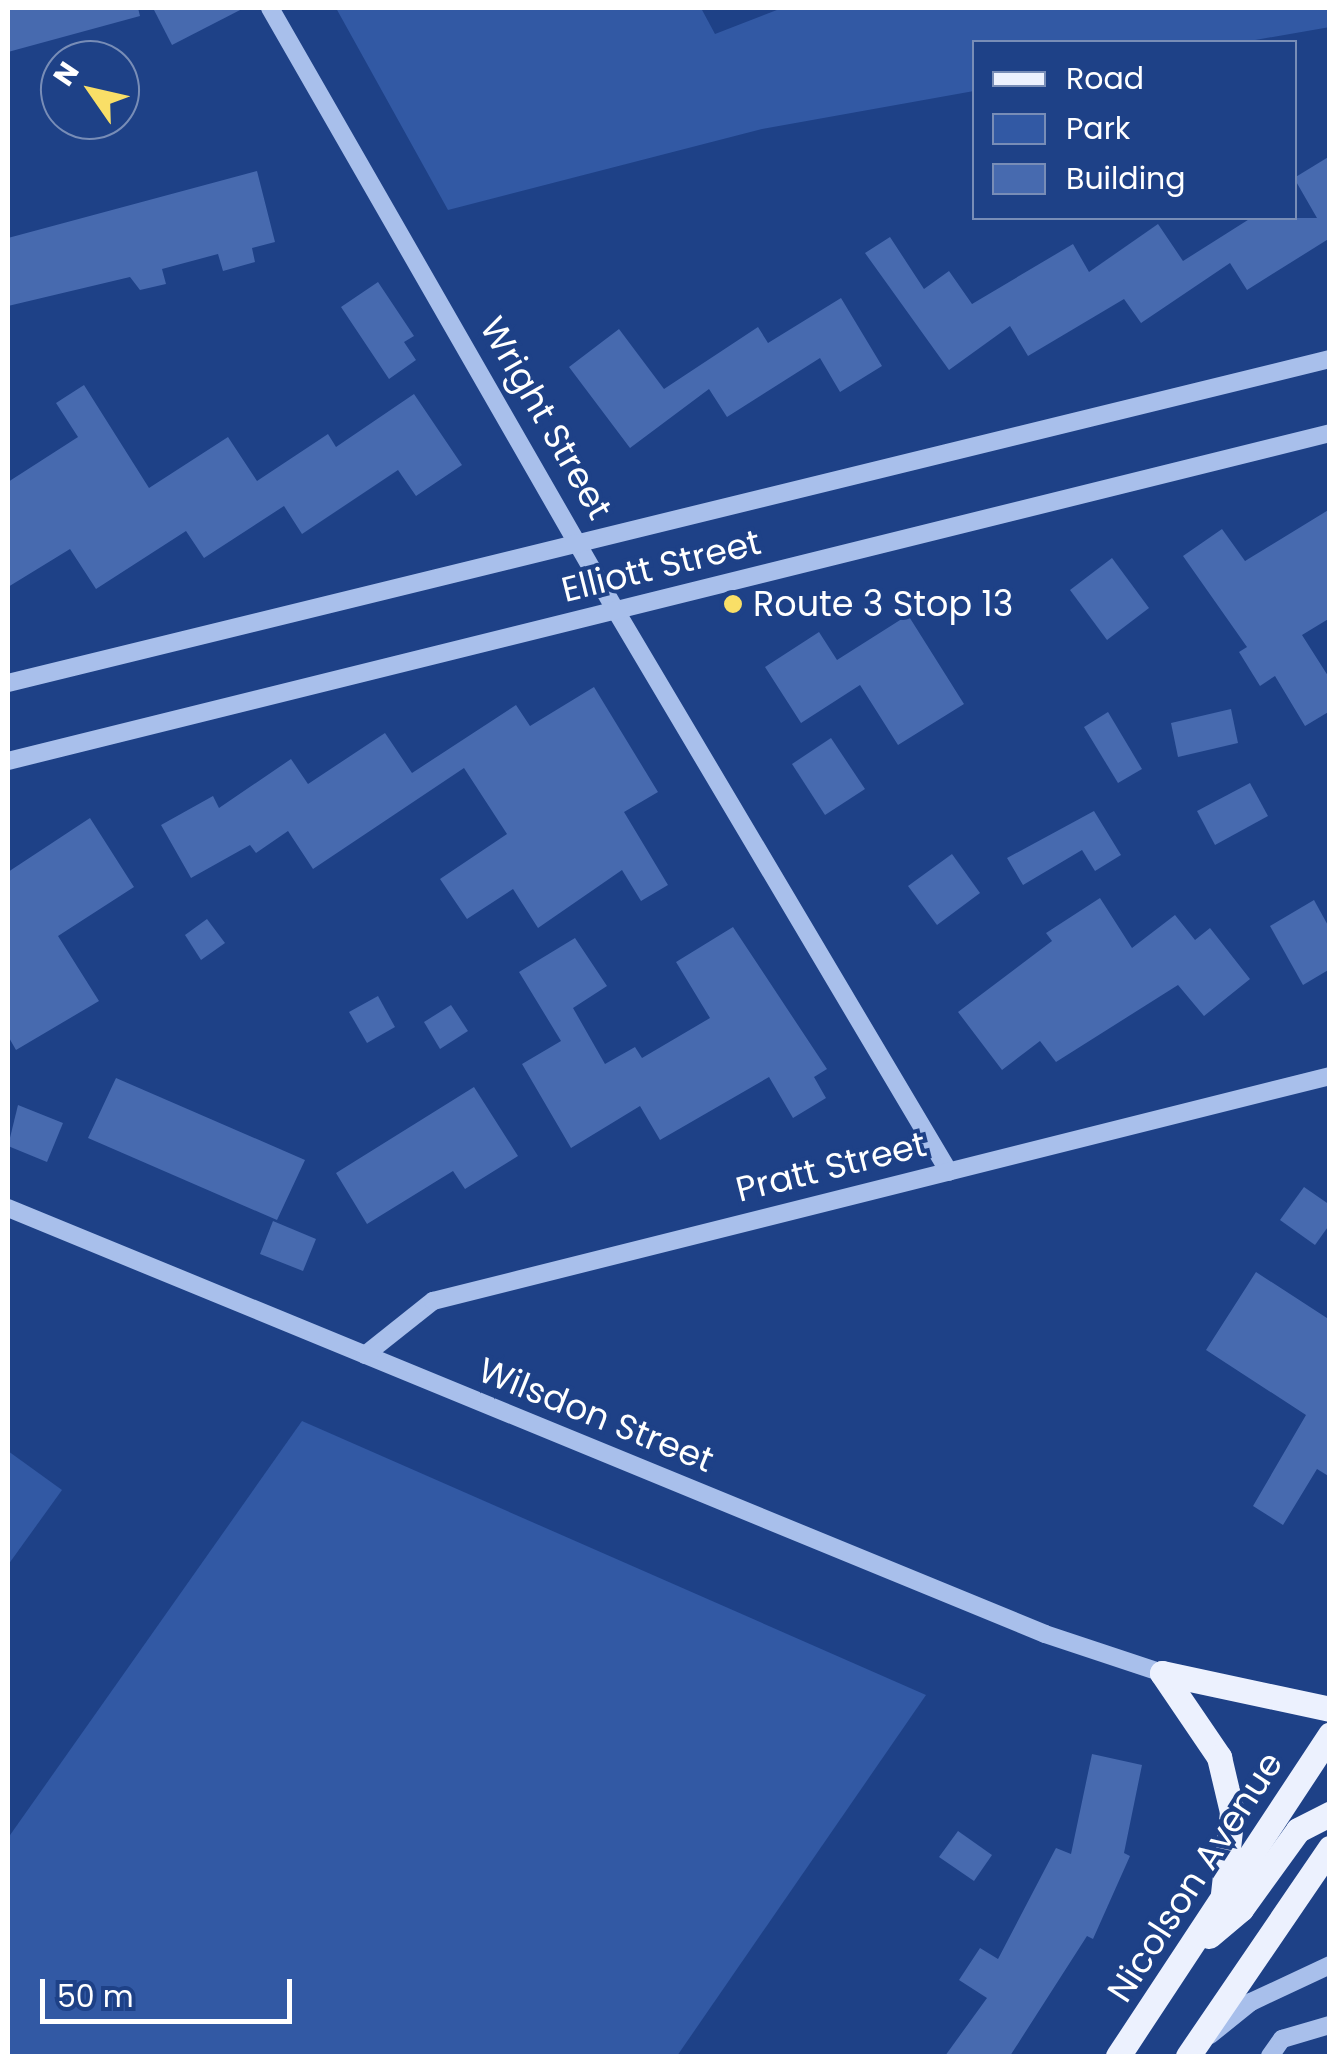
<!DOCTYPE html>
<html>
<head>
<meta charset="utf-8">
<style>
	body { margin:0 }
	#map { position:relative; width:1337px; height:2064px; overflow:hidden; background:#1e4187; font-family:Poppins,sans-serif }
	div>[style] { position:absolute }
	.green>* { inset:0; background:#3259a4 }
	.building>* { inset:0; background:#476aaf }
	.minor>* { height:18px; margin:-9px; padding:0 9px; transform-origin:9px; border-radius:9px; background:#a8bfeb }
	.major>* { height:25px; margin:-12.5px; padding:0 12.5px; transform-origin:12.5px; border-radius:12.5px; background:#ecf1fe }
	.dots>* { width:28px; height:28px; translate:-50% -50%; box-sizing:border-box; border:5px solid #1e4187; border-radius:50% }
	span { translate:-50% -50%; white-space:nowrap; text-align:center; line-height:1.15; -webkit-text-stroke:8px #1e4187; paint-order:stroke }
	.street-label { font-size:35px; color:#fff }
	.poi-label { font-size:35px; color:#fff }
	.left { translate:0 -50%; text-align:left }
	.frame { position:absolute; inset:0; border:10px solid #fff; pointer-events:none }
	.legend { position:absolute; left:972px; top:40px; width:325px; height:180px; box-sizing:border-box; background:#1e4187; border:2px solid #788db7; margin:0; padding:12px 18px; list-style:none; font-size:30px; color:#fff }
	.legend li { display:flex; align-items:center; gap:20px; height:50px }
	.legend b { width:50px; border:2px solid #788db7 }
	.north { position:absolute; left:40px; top:40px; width:100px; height:100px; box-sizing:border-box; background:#1e4187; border:2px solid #788db7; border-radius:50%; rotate:304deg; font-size:28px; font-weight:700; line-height:40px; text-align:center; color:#fff }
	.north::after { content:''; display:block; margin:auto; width:35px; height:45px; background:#f9df67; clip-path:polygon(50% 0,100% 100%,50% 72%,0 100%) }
	.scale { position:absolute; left:40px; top:1979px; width:252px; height:45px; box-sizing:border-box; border:5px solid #fff; border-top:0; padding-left:12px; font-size:30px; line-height:35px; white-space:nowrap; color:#fff; -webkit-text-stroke:8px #1e4187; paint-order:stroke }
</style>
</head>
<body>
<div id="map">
	<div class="green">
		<div style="clip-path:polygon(336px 8px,701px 8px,715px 34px,782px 8px,1329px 8px,1330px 27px,1244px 42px,974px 42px,974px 91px,762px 129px,448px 210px)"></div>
		<div style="clip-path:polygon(302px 1421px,926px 1695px,677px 2056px,8px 2056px,8px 1838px)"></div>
		<div style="clip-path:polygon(8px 1451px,62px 1490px,8px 1565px)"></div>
	</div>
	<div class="building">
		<div style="clip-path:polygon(8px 8px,138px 8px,140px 16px,8px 52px)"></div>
		<div style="clip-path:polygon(153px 8px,244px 8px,172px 45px)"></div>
		<div style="clip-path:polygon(1330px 156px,1330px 238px,1247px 290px,1230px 263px,1141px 323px,1124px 299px,1028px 356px,1010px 326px,949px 370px,865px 253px,890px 237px,924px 289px,949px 271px,972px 304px,1073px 244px,1089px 272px,1158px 224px,1183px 261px,1251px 218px,1317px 218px,1294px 178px)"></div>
		<div style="clip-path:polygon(257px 171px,275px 242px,252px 248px,255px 262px,223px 271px,218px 254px,162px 269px,166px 284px,140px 290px,130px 277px,8px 306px,8px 238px)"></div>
		<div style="clip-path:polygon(378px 282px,414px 336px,404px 342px,416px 360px,389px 379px,341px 307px)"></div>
		<div style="clip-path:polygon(841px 298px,882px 366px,840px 392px,820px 358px,727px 417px,709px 389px,630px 448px,569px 367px,619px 329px,664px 389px,758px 327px,768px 343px)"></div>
		<div style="clip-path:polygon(84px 385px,149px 488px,228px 437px,257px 481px,328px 434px,336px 447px,414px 394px,462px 465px,416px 496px,398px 470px,302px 534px,284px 506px,204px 558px,186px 531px,96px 589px,70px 549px,8px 587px,8px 482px,78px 437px,56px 403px)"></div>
		<div style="clip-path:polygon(1330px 509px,1330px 618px,1302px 635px,1330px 679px,1330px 711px,1305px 726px,1275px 676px,1260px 686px,1239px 652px,1247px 647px,1183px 556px,1222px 529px,1245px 561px)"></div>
		<div style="clip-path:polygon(1112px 558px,1149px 608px,1107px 640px,1070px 590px)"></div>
		<div style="clip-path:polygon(908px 615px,964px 704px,898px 745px,860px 685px,801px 723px,765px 667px,819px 632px,837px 660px)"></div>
		<div style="clip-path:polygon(594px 687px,658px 792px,624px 812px,668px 885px,641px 901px,622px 870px,538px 928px,513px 889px,467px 919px,440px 879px,507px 834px,464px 768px,313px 869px,288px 831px,256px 853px,250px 845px,191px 878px,161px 825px,213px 796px,219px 808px,291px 759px,308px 784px,385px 733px,412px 773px,516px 705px,530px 726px)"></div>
		<div style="clip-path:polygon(1231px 709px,1238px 743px,1178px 757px,1171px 723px)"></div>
		<div style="clip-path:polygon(1108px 712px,1142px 769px,1118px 783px,1084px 727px)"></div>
		<div style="clip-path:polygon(831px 738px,865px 789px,825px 815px,792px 764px)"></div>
		<div style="clip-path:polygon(1250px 783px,1268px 816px,1215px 845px,1197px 811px)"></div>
		<div style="clip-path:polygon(1094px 811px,1121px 855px,1095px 871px,1082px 850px,1023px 885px,1007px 858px)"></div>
		<div style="clip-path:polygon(90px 818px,134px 887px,58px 936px,99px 1001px,16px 1050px,8px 1036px,8px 872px)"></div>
		<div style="clip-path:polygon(952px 854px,980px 893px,937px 925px,908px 886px)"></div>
		<div style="clip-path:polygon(1100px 898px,1132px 948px,1175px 915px,1195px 940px,1210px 928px,1250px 979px,1204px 1016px,1178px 985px,1056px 1062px,1040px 1041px,1002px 1070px,958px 1012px,1052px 941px,1046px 933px)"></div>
		<div style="clip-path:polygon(1314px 900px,1330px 929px,1330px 969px,1303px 985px,1270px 926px)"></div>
		<div style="clip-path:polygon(207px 919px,225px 943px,201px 960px,185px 935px)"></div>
		<div style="clip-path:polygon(733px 927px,827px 1069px,814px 1077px,826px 1098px,793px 1118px,769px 1077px,660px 1140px,640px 1106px,571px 1148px,522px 1064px,561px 1041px,519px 972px,575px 938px,607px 986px,573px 1008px,605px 1064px,635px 1047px,642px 1058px,710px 1018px,676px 962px)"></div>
		<div style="clip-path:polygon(378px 996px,395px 1027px,367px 1043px,349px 1012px)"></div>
		<div style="clip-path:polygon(451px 1005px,468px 1031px,440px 1049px,424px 1022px)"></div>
		<div style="clip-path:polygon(116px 1078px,305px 1160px,277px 1220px,88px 1138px)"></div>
		<div style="clip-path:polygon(474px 1087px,518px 1156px,465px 1189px,453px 1171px,367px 1224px,336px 1173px)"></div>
		<div style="clip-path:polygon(18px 1105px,63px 1123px,47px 1162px,8px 1146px)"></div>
		<div style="clip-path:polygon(1304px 1187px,1330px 1205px,1330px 1224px,1315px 1245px,1280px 1220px)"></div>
		<div style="clip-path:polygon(273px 1221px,316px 1239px,303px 1271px,260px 1254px)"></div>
		<div style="clip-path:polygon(1256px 1272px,1330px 1320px,1330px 1477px,1317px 1469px,1283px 1525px,1253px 1506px,1306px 1415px,1206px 1350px)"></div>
		<div style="clip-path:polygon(1092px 1754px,1142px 1765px,1124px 1853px,1130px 1856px,1093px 1939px,1087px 1936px,1010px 2056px,945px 2056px,987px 1998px,959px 1980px,980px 1948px,998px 1959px,1056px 1848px,1071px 1854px)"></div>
		<div style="clip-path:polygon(958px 1831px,992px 1855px,974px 1881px,939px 1857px)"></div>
	</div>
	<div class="minor">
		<div style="left:270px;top:8px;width:695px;rotate:60.15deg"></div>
		<div style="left:616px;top:611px;width:652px;rotate:59.31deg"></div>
		<div style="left:8px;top:683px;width:1361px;rotate:-13.77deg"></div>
		<div style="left:8px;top:761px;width:1362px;rotate:-13.93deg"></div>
		<div style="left:8px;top:1208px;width:1121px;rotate:22.33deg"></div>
		<div style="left:1045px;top:1634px;width:123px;rotate:18.4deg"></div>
		<div style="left:365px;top:1355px;width:87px;rotate:-38.5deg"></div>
		<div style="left:433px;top:1301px;width:925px;rotate:-14.08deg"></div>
		<div style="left:1210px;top:2035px;width:53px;rotate:-38.8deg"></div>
		<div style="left:1251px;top:2002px;width:87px;rotate:-25.1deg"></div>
		<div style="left:1270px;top:2056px;width:21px;rotate:-55deg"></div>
		<div style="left:1282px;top:2039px;width:50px;rotate:-16.3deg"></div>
	</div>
	<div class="major">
		<div style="left:1162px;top:1673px;width:102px;rotate:55.8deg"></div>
		<div style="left:1219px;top:1757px;width:57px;rotate:76.7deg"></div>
		<div style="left:1232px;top:1812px;width:82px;rotate:96.3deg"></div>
		<div style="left:1162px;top:1673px;width:172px;rotate:12.1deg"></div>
		<div style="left:1209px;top:1936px;width:42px;rotate:-40.2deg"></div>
		<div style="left:1241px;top:1909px;width:97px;rotate:-54.2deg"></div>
		<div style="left:1298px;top:1830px;width:36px;rotate:-27deg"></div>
		<div style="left:1118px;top:2056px;width:385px;rotate:-56.6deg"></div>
		<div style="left:1188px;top:2056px;width:252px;rotate:-55.7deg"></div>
	</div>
	<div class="dots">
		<div style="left:733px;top:604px;background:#f9df67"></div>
	</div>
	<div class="street-label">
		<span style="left:546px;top:418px;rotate:60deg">Wright Street</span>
		<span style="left:661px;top:566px;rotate:-14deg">Elliott Street</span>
		<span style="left:831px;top:1167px;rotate:-14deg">Pratt Street</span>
		<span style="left:596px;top:1415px;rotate:22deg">Wilsdon Street</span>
		<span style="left:1195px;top:1877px;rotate:-57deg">Nicolson Avenue</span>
	</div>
	<div class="poi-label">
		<span class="left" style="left:753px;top:604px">Route 3 Stop 13</span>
	</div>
	<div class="frame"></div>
	<ul class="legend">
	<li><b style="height:12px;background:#ecf1fe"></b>Road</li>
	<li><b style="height:28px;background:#3259a4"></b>Park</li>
	<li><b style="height:28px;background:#476aaf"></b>Building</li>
	</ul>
	<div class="north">N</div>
	<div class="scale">50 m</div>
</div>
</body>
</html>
